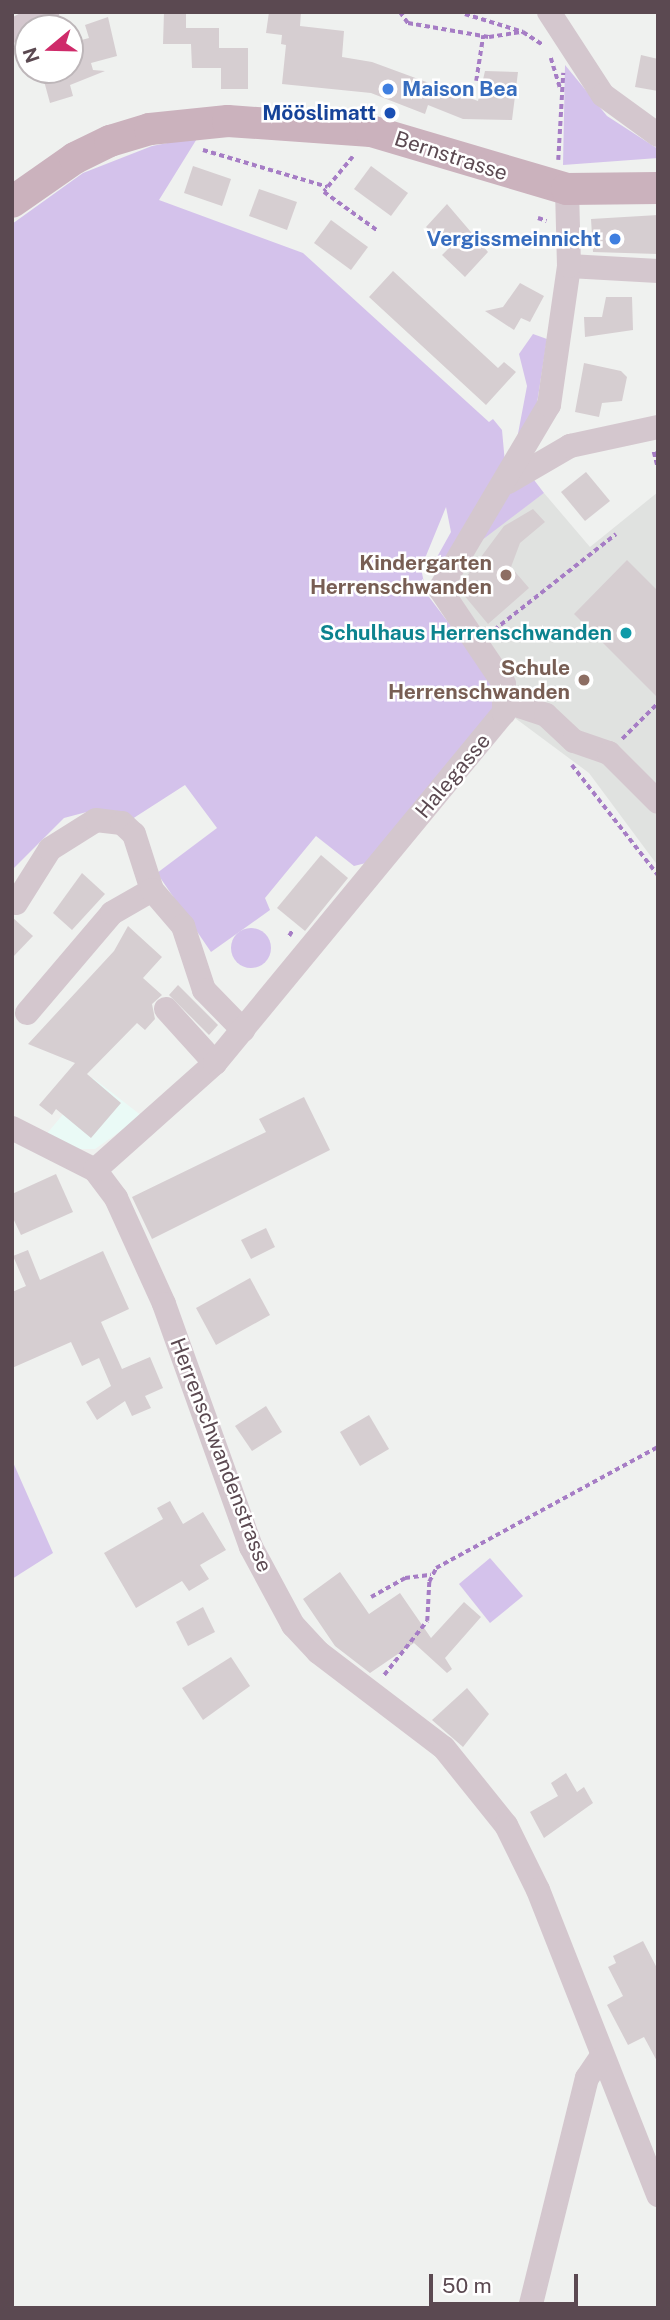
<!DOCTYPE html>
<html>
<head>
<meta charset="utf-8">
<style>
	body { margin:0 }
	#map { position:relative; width:670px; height:2320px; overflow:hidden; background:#eff1ef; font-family:"Public Sans",sans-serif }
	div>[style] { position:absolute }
	.commercial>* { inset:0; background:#eafaf6 }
	.education>* { inset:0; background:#e0e2e0 }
	.green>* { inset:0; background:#d4c2eb }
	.round { border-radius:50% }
	.building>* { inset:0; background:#d6ced1 }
	.path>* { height:3.5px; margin-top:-1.75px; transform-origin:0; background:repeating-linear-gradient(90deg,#a67dc5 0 5px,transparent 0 8.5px) }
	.minor>* { height:24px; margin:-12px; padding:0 12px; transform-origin:12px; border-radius:12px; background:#d4c7ce }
	.major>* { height:32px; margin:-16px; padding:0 16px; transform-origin:16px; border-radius:16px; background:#cbb2bd }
	.dots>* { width:19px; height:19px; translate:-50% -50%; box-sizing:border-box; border:4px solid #fff; border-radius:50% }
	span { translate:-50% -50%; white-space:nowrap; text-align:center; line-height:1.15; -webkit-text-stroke:5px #fff; paint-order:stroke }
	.shop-label { font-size:21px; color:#366cbe; font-weight:700 }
	.left { translate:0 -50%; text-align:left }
	.right { translate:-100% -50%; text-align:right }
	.transit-label { font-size:21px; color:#164399; font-weight:700 }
	.street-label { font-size:21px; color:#5b4951 }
	.education-label { font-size:21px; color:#785e54; font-weight:700 }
	.culture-label { font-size:21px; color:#0d838f; font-weight:700 }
	.frame { position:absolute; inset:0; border:14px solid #5b4951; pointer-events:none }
	.north { position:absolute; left:14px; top:14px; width:70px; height:70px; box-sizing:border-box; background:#fff; border:2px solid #bdb6b9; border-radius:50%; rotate:251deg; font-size:19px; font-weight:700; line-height:28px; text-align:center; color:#5b4951 }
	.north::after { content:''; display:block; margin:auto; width:24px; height:32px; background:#cf2b6a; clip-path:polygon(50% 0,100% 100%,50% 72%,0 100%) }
	.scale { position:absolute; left:429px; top:2274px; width:149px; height:32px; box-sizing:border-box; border:4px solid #5b4951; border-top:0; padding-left:9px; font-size:21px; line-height:24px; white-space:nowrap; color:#5b4951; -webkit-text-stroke:5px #fff; paint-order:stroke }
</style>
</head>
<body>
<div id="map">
	<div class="commercial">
		<div style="clip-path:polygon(93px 1078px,142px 1116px,95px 1149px,76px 1149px,45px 1136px)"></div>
	</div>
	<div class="education">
		<div style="clip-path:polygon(658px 492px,658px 866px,589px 773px,515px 718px,448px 593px,478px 541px,544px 493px,590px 547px)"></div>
	</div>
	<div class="green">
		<div style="clip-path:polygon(565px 65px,607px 116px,658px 149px,658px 158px,563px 165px)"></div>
		<div style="clip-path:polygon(198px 137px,159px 200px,303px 253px,489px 422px,493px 419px,502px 430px,505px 463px,531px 476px,544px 493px,440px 572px,432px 566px,451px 532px,446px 507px,421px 568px,426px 593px,497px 687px,499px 705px,370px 862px,354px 866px,316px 836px,265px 898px,270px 910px,211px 952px,157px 873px,217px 828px,185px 785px,129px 821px,98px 809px,64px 818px,12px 870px,12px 224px,83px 173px,152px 146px)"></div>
		<div style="clip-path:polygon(533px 334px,547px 339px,535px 416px,517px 439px,527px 386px,519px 354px)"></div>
		<div class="round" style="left:231px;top:928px;width:40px;height:40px"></div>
		<div style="clip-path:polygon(12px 1460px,53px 1553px,12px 1579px)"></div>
		<div style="clip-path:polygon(490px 1558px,523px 1596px,490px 1623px,459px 1584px)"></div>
	</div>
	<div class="building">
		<div style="clip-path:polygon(164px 12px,186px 12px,186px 28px,219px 28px,219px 48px,248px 48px,248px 89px,221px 89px,221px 68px,192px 68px,191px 44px,163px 44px)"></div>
		<div style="clip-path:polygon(269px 12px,301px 12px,300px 26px,344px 31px,342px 57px,372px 62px,478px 101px,485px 71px,518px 72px,512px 120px,463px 119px,428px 105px,425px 114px,371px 93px,282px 84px,286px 45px,281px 44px,282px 35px,266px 33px)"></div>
		<div style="clip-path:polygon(108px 17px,117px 56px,91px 63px,93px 70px,105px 71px,70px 85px,73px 96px,50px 103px,41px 70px,70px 70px,70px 43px,89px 38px,85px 25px)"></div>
		<div style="clip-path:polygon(641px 55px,658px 59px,658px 91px,635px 87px)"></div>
		<div style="clip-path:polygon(193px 166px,231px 179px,222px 206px,184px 193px)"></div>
		<div style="clip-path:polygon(371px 166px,408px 193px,391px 216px,354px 189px)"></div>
		<div style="clip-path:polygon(259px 189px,297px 202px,287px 230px,249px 216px)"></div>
		<div style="clip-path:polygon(447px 204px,488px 252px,465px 277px,442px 255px,449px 248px,426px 227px)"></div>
		<div style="clip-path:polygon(658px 215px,658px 254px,593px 252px,591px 219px)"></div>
		<div style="clip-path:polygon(331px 220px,368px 247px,351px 270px,314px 243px)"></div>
		<div style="clip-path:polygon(393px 271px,498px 368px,504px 362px,516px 372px,486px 405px,369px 297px)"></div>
		<div style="clip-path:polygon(520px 283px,544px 296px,530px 322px,521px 318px,514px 330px,485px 311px,503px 307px)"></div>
		<div style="clip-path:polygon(606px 297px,632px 297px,633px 330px,585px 337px,584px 317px,602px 317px)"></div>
		<div style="clip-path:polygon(584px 363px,621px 371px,627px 377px,622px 401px,602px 403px,599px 417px,575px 412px)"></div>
		<div style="clip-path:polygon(586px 472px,610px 501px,585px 521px,561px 492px)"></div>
		<div style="clip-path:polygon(533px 509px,545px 522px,520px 543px,511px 567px,529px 588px,488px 624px,458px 588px,504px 526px)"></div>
		<div style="clip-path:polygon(627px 560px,658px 591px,658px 698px,574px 614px)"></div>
		<div style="clip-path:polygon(321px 855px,348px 878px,305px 931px,277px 908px)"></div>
		<div style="clip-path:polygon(82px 873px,105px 894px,72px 930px,53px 913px)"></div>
		<div style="clip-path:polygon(12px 917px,33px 936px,12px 958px)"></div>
		<div style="clip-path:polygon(128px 926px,162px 957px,143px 978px,162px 995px,152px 1004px,155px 1019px,145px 1030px,137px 1023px,87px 1074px,121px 1103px,91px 1138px,56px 1109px,52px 1115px,39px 1105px,75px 1063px,28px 1044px,114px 951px)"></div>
		<div style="clip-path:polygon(178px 985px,218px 1025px,209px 1035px,169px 995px)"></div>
		<div style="clip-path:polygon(304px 1097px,330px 1150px,152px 1239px,132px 1197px,266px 1132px,259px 1119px)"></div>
		<div style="clip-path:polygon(56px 1174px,73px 1212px,21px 1235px,12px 1216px,12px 1194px)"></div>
		<div style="clip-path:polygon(266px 1228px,275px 1247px,251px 1259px,241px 1240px)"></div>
		<div style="clip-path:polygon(28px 1250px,40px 1280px,103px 1251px,129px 1309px,101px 1322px,122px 1369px,150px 1357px,163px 1388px,145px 1396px,151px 1408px,132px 1416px,125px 1401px,97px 1420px,86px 1402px,111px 1386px,99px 1358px,82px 1366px,71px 1342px,12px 1368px,12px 1292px,26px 1286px,13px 1256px)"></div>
		<div style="clip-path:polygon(250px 1278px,270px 1315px,216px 1345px,196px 1308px)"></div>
		<div style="clip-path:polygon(266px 1406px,282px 1432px,252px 1451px,235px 1426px)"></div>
		<div style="clip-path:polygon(369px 1415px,389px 1449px,360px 1466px,340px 1432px)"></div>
		<div style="clip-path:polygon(170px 1501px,183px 1524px,203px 1512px,226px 1550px,200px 1565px,209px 1579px,189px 1591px,182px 1581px,136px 1608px,104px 1553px,163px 1519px,157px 1508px)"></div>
		<div style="clip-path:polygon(340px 1572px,369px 1614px,400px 1593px,431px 1638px,464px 1602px,481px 1617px,445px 1658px,452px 1669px,447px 1673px,414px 1643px,370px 1673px,335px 1646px,303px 1599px)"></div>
		<div style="clip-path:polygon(203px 1607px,215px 1632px,188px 1646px,176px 1622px)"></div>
		<div style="clip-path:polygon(231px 1657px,250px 1686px,203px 1720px,182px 1688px)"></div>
		<div style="clip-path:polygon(467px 1688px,489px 1714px,463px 1747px,432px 1720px)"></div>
		<div style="clip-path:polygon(566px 1773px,577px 1792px,584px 1787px,593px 1803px,544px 1838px,530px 1812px,558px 1796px,551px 1783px)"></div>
		<div style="clip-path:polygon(643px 1941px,658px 1970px,658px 2063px,644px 2037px,628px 2045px,607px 2005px,623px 1996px,608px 1967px,616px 1963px,613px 1956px)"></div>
	</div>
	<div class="path">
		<div style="left:400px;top:12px;width:14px;rotate:54deg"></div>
		<div style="left:408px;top:23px;width:82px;rotate:9.8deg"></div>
		<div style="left:489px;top:37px;width:32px;rotate:-9deg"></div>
		<div style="left:455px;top:12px;width:63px"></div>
		<div style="left:465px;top:14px;width:61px;rotate:17.2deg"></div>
		<div style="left:523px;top:32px;width:24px;rotate:33deg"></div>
		<div style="left:551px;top:58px;width:34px;rotate:73deg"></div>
		<div style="left:476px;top:81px;width:46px;rotate:-81.2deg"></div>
		<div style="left:203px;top:150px;width:130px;rotate:16.5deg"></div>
		<div style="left:353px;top:157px;width:45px;rotate:129.6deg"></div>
		<div style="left:324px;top:192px;width:67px;rotate:35.8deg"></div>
		<div style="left:558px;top:160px;width:87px;rotate:-86.7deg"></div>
		<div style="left:538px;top:218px;width:9px;rotate:18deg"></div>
		<div style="left:654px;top:452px;width:16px;rotate:76deg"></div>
		<div style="left:494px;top:630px;width:155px;rotate:-38.2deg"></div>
		<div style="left:622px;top:739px;width:51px;rotate:-45deg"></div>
		<div style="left:572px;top:765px;width:140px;rotate:52deg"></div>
		<div style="left:289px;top:936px;width:8px;rotate:-60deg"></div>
		<div style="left:371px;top:1597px;width:39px;rotate:-29deg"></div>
		<div style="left:405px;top:1578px;width:26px;rotate:-7deg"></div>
		<div style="left:384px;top:1675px;width:69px;rotate:-51.5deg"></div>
		<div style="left:427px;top:1621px;width:39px;rotate:-87deg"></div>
		<div style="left:429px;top:1582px;width:16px;rotate:-63deg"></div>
		<div style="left:436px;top:1568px;width:253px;rotate:-28.6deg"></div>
	</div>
	<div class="minor">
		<div style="left:549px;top:12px;width:99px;rotate:57deg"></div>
		<div style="left:603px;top:95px;width:68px;rotate:36deg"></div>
		<div style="left:12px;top:31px;width:40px;rotate:-28deg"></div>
		<div style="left:569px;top:266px;width:89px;rotate:3.2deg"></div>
		<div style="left:508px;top:482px;width:72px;rotate:-30.1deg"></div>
		<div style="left:570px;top:446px;width:90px;rotate:-12.2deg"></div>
		<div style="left:507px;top:702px;width:41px;rotate:18.4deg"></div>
		<div style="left:546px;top:715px;width:38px;rotate:43deg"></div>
		<div style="left:574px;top:741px;width:37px;rotate:19deg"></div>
		<div style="left:609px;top:753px;width:69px;rotate:45deg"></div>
		<div style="left:16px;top:903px;width:64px;rotate:-57.8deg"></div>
		<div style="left:50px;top:849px;width:54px;rotate:-32.2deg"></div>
		<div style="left:96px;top:820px;width:26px;rotate:7deg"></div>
		<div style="left:122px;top:823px;width:16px;rotate:43deg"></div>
		<div style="left:134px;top:834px;width:59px;rotate:72.2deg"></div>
		<div style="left:166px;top:1009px;width:73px;rotate:47.8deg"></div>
		<div style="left:27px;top:1013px;width:131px;rotate:-49.6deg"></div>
		<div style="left:112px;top:913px;width:46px;rotate:-29.9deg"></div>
		<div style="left:152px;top:890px;width:48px;rotate:49.3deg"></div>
		<div style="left:183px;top:926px;width:67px;rotate:71.8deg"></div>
		<div style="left:204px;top:990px;width:56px;rotate:45.7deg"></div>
		<div style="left:12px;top:1128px;width:93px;rotate:26.8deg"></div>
		<div style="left:95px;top:1170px;width:35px;rotate:53deg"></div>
		<div style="left:116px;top:1198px;width:116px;rotate:65.6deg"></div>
		<div style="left:164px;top:1304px;width:258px;rotate:70.3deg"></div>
		<div style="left:251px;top:1547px;width:89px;rotate:61.7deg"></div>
		<div style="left:293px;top:1625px;width:37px;rotate:47deg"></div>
		<div style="left:318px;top:1652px;width:158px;rotate:37.3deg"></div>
		<div style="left:444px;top:1748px;width:99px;rotate:51.2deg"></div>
		<div style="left:506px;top:1825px;width:72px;rotate:63.8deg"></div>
		<div style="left:538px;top:1890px;width:328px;rotate:68.5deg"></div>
		<div style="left:95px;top:1170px;width:161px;rotate:-41.7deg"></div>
		<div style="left:215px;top:1063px;width:454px;rotate:-50.5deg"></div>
		<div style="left:504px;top:713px;width:29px;rotate:-90deg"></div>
		<div style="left:504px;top:684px;width:115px;rotate:-124deg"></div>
		<div style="left:440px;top:589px;width:214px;rotate:-59.4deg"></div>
		<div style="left:549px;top:405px;width:140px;rotate:-81.8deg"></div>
		<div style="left:569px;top:266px;width:77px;rotate:-91.5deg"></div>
		<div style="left:530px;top:2308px;width:237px;rotate:-76.1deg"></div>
		<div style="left:587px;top:2078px;width:23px;rotate:-56deg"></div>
	</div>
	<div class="major">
		<div style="left:12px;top:202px;width:77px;rotate:-34.9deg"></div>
		<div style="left:75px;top:158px;width:39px;rotate:-26deg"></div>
		<div style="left:110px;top:141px;width:42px;rotate:-16.7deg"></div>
		<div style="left:150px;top:129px;width:78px;rotate:-5.9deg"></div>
		<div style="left:228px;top:121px;width:143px;rotate:4deg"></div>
		<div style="left:371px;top:131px;width:204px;rotate:16.5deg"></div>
		<div style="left:567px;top:189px;width:91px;rotate:-0.6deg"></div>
	</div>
	<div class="dots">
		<div style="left:388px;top:89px;background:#3f7fe0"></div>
		<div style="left:390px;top:113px;background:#1a4fb4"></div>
		<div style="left:615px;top:239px;background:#3f7fe0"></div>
		<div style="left:506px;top:575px;background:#8d6e63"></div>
		<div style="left:626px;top:633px;background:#0f9aa8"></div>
		<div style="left:584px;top:680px;background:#8d6e63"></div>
	</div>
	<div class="shop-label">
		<span class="left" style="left:402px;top:89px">Maison Bea</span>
		<span class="right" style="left:601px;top:239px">Vergissmeinnicht</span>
	</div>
	<div class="transit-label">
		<span class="right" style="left:376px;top:113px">Mööslimatt</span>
	</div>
	<div class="street-label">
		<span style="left:451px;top:156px;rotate:18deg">Bernstrasse</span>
		<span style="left:453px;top:776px;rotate:-50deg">Halegasse</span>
		<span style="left:221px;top:1455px;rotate:69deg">Herrenschwandenstrasse</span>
	</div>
	<div class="education-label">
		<span class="right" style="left:492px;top:575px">Kindergarten<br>Herrenschwanden</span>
		<span class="right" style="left:570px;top:680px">Schule<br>Herrenschwanden</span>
	</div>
	<div class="culture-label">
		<span class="right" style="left:612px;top:633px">Schulhaus Herrenschwanden</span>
	</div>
	<div class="frame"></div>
	<div class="north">N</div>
	<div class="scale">50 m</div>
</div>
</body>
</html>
